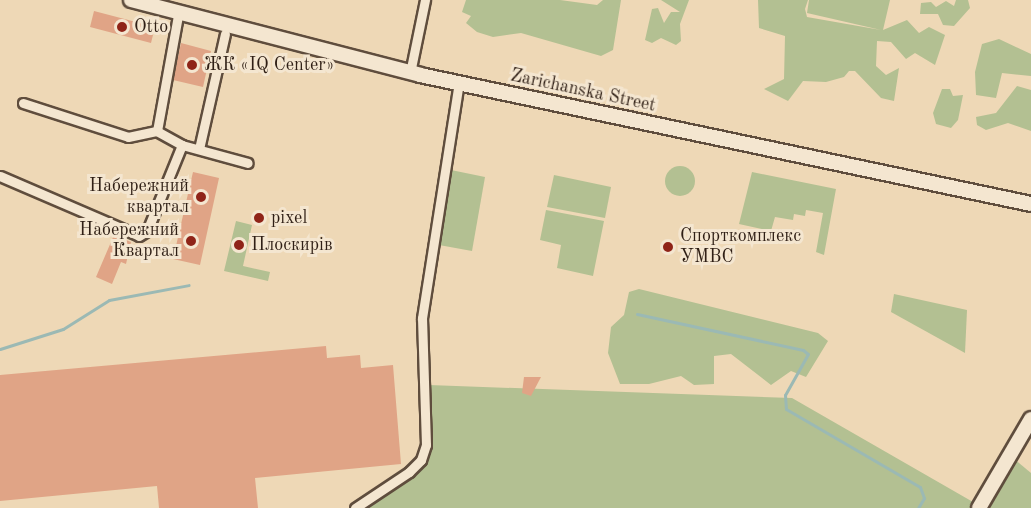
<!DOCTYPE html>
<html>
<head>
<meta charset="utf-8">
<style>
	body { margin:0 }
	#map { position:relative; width:1031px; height:508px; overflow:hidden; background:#eed8b6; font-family:"Old Standard TT",serif }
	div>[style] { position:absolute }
	.green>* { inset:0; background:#b3c092 }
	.round { border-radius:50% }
	.stream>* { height:3px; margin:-1.5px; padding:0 1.5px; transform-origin:1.5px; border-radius:1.5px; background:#9bb9b4 }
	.building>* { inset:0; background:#e0a486 }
	.roads { filter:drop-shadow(2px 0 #5f4d3d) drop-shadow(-2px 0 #5f4d3d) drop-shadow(0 2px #5f4d3d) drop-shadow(0 -2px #5f4d3d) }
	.street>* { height:9px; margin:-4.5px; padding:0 4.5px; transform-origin:4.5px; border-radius:4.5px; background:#f4e6d0 }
	.secondary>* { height:14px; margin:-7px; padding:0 7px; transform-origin:7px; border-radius:7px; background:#f4e6d0 }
	.dots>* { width:16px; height:16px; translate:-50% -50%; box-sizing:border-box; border:3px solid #f4e6d0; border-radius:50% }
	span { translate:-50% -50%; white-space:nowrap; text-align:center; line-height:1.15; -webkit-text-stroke:6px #f4e6d0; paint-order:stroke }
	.poi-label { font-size:18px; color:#2f1f15 }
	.left { translate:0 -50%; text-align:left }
	.right { translate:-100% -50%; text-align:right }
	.street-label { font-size:18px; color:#2f1f15 }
</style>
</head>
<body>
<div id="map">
	<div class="green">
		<div style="clip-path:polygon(466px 0,560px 0,597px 5px,603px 0,621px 0,613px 50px,601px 56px,521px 33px,493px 37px,477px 32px,466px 23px,471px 16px,462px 12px)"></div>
		<div style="clip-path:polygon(661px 0,689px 0,680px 24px,681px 41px,676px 45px,661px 38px,652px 43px,645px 40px,652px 9px,658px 8px,664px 23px,671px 12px,680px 12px)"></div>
		<div style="clip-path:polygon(758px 0,808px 0,805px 9px,807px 17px,881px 30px,807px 13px,809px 0,890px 0,883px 30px,907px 20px,919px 33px,929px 27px,945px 35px,935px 65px,915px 53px,906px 59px,891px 42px,877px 41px,876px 66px,886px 75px,899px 68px,894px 101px,881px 98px,855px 71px,849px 71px,844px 77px,826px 82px,803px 81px,788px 101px,764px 89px,784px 79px,785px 36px,759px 28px)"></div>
		<div style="clip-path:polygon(956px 0,968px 0,970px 8px,954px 26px,943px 25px,938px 14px,920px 14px,921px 3px,931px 2px,936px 7px,946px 1px,954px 6px)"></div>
		<div style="clip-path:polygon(999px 39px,1031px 54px,1031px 76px,1002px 73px,996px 98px,976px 95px,975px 72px,982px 44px)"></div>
		<div style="clip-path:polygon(1017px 86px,1031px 90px,1031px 131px,1008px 123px,986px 130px,977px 125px,976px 117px,996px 113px)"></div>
		<div style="clip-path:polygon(942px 89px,950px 89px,953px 96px,963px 95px,958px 120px,951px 128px,936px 124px,933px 113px)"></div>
		<div class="round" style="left:665px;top:166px;width:30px;height:30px"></div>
		<div style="clip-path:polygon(451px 170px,485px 177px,472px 251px,439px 245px)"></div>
		<div style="clip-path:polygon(752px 172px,836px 189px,824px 255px,816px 252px,823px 213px,806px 210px,805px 216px,794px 214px,793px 220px,775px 217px,771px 231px,739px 224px)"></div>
		<div style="clip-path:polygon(554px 175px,611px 187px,605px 218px,547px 207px)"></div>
		<div style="clip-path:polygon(546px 210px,604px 221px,593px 276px,557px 268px,561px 245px,540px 240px)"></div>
		<div style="clip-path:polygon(236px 221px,252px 225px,243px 266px,270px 272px,268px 281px,224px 271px)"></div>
		<div style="clip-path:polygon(639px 289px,818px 333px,828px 341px,806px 377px,791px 371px,771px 385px,731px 354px,714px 356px,714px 384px,694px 385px,681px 376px,649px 384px,620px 384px,608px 353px,611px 327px,624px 315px,629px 292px)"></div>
		<div style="clip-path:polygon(894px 294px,967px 310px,965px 353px,891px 312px)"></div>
		<div style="clip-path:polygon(429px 385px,792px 398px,973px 502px,970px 508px,363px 508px,421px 467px,432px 433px)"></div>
		<div style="clip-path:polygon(1013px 458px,1031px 473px,1031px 508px,984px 508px)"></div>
	</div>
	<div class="stream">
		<div style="left:637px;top:314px;width:170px;rotate:12.2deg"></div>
		<div style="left:803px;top:350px;width:6px;rotate:39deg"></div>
		<div style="left:808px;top:354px;width:47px;rotate:119.3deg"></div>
		<div style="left:785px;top:395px;width:14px;rotate:86deg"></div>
		<div style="left:786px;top:409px;width:155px;rotate:30.2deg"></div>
		<div style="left:920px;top:487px;width:12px;rotate:70deg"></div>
		<div style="left:924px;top:498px;width:12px;rotate:121deg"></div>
		<div style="left:0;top:349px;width:66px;rotate:-17.6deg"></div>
		<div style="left:63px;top:329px;width:54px;rotate:-32.2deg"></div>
		<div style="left:109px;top:300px;width:81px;rotate:-10.6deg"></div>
	</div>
	<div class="building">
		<div style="clip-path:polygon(94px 11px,155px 27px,151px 43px,90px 27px)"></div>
		<div style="clip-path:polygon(181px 43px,211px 51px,203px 87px,173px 80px)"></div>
		<div style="clip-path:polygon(193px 172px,219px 178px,200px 265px,173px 259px)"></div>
		<div style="clip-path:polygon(114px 235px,131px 242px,126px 264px,121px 262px,112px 284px,96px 277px)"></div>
		<div style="clip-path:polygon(326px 346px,327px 358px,360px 355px,361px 368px,393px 365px,401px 464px,255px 478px,258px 508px,159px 508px,157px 486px,0 501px,0 375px)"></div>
		<div style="clip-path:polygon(524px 377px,541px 377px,531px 396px,522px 393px)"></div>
	</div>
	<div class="roads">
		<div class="street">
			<div style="left:410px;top:73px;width:75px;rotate:-78.4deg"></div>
			<div style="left:23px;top:103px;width:110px;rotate:17.9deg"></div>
			<div style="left:128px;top:137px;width:30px;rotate:-12deg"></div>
			<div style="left:182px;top:145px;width:68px;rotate:15.3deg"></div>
			<div style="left:199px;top:149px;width:118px;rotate:-77.3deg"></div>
			<div style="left:0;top:176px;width:151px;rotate:23.3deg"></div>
			<div style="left:139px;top:236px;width:9px;rotate:-32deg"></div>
			<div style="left:147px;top:231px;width:93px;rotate:-67.9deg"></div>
			<div style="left:182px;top:145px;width:29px;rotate:-151deg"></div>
			<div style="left:157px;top:131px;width:118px;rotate:-79.7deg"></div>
			<div style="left:355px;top:508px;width:65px;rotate:-33.7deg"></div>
			<div style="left:409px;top:472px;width:17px;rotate:-45deg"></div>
			<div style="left:421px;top:460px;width:16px;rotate:-72deg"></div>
			<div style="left:426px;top:445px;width:127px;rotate:-91.8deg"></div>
			<div style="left:422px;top:318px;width:238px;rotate:-81.1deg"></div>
		</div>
		<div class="secondary">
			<div style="left:131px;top:0;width:299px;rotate:14.5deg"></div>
			<div style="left:420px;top:75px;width:624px;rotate:11.92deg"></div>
			<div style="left:979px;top:508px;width:103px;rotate:-59.7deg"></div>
		</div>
	</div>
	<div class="dots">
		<div style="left:122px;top:27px;background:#8f2418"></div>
		<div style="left:192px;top:65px;background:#8f2418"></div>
		<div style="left:201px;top:197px;background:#8f2418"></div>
		<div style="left:259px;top:218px;background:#8f2418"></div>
		<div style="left:191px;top:241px;background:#8f2418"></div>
		<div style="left:239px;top:245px;background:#8f2418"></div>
		<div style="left:668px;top:247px;background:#8f2418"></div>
	</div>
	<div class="poi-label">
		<span class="left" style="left:134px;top:27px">Otto</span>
		<span class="left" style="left:204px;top:65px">ЖК «IQ Center»</span>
		<span class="right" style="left:189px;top:197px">Набережний<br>квартал</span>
		<span class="left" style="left:271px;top:218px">pixel</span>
		<span class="right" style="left:179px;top:241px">Набережний<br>Квартал</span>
		<span class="left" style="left:680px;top:247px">Спорткомплекс<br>УМВС</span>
		<span class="left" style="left:251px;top:245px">Плоскирів</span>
	</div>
	<div class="street-label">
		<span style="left:583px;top:91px;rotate:12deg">Zarichanska Street</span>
	</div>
</div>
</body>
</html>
